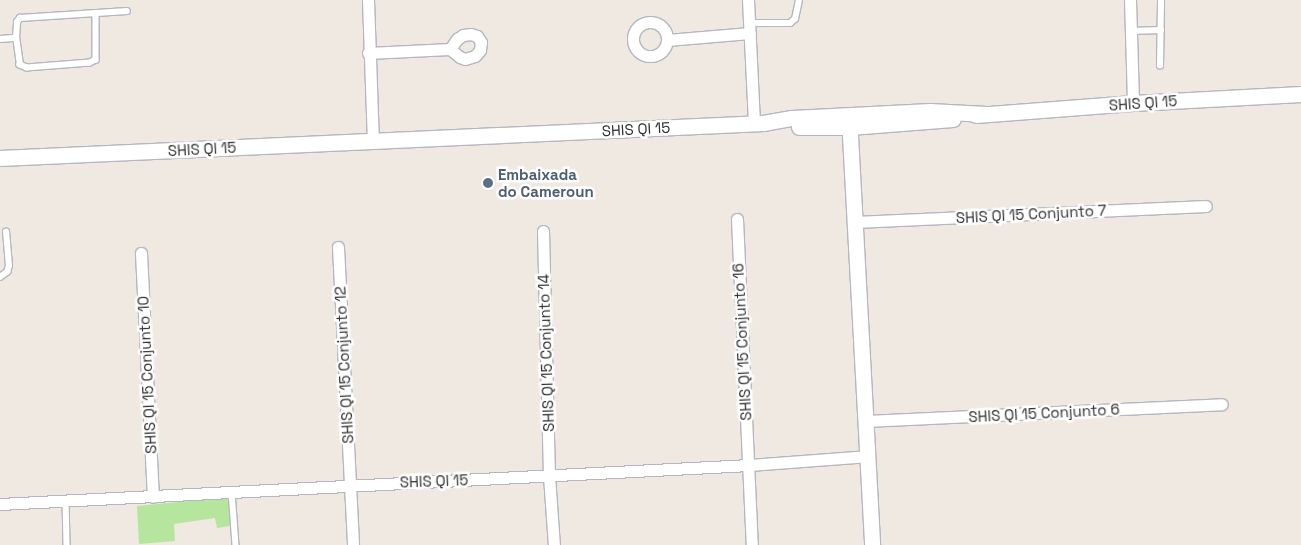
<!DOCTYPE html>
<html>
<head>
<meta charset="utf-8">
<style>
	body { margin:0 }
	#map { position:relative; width:1301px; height:545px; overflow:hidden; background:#efe9e1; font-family:"Space Grotesk",sans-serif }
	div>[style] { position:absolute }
	.green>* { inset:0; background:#b6e59e }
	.roads { filter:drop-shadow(1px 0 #b4b7c1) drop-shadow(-1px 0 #b4b7c1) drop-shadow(0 1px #b4b7c1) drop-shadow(0 -1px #b4b7c1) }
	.service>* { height:5.5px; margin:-2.75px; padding:0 2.75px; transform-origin:2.75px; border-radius:2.75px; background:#fff }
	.minor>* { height:11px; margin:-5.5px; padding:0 5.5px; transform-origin:5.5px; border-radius:5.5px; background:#fff }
	.minor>.ring { margin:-5.5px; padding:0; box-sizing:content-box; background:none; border:11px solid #fff; border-radius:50% }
	.tertiary>* { height:15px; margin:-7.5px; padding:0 7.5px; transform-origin:7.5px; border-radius:7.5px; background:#fff }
	.dots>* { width:14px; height:14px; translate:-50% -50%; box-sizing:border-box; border:2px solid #fff; border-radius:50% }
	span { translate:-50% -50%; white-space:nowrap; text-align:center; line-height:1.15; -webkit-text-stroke:5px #fff; paint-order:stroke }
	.street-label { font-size:15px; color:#2e2e2e }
	.service-label { font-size:15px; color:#4e5e75; font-weight:700 }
	.left { translate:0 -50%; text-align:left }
</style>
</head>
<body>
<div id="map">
	<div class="green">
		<div style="clip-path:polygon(229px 497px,230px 526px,217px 528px,215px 518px,174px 524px,175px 541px,139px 544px,137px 506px)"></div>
	</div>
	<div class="roads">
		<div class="service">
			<div style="left:96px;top:13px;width:47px;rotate:90deg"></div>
			<div style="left:96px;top:60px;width:7px;rotate:153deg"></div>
			<div style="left:90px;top:63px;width:63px;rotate:175.5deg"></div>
			<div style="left:27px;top:68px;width:8px;rotate:-157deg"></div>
			<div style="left:20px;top:65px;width:27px;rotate:-98deg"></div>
			<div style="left:16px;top:38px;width:16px;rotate:-86deg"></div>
			<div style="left:17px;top:22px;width:5px;rotate:-53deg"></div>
			<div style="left:20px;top:18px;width:107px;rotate:-3.7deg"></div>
			<div style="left:749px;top:23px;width:41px"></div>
			<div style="left:790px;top:23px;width:6px;rotate:-39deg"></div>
			<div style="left:795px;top:19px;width:19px;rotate:-78deg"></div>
			<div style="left:1131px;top:31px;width:30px;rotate:-2deg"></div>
			<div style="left:0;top:39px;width:16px;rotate:-4deg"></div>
			<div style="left:1160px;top:66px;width:66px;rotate:-89.1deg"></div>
			<div style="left:0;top:277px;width:9px;rotate:-36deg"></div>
			<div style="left:7px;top:272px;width:6px;rotate:-72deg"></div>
			<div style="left:9px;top:266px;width:34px;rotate:-95deg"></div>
			<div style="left:232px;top:492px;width:53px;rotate:85.7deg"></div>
			<div style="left:66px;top:500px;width:45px;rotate:88.7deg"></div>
		</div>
		<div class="minor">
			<div style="left:368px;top:0;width:141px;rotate:88deg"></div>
			<div style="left:748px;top:0;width:123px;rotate:87.2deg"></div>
			<div style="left:1130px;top:0;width:103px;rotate:88.3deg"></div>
			<div class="ring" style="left:633px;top:22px;width:23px;height:23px"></div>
			<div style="left:667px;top:40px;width:83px;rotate:-4.8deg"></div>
			<div style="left:368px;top:53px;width:82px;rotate:-2.8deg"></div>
			<div style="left:450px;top:49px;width:13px;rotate:39deg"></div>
			<div style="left:460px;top:57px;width:5px;rotate:22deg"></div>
			<div style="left:465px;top:59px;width:10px;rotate:-17deg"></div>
			<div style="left:475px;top:56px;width:8px;rotate:-50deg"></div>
			<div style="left:480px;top:50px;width:8px;rotate:-83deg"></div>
			<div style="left:481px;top:42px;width:7px;rotate:-124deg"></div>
			<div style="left:477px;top:36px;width:6px;rotate:-162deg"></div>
			<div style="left:471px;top:34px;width:8px;rotate:173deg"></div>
			<div style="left:463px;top:35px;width:7px;rotate:146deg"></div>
			<div style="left:457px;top:39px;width:12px;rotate:125deg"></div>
			<div style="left:737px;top:219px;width:326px;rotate:87.4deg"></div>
			<div style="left:855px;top:222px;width:351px;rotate:-2.6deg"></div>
			<div style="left:543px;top:231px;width:245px;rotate:88.6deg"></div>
			<div style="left:549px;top:476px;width:69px;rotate:85.9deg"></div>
			<div style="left:338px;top:247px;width:298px;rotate:87.1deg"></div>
			<div style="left:141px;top:253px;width:244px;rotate:87.2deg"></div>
			<div style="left:866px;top:421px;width:356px;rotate:-2.7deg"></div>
			<div style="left:0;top:504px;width:749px;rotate:-2.98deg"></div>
			<div style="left:748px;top:465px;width:119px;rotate:-4.3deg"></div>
		</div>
		<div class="tertiary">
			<div style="left:976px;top:115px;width:157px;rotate:-4.4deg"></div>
			<div style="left:1133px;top:103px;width:168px;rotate:-3.1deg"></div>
			<div style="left:849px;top:117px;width:429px;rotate:86.9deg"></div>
			<div style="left:799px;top:127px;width:51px"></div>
			<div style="left:850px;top:127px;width:103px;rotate:-4.4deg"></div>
			<div style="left:0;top:158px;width:764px;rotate:-2.63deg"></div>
			<div style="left:763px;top:123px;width:29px;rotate:-10deg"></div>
			<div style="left:792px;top:118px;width:138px;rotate:-2.9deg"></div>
			<div style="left:930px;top:111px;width:56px;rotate:3.1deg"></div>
		</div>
	</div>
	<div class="dots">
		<div style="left:488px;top:183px;background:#5c6f8a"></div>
	</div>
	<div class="street-label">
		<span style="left:1143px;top:103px;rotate:-4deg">SHIS QI 15</span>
		<span style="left:636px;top:129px;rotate:-3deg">SHIS QI 15</span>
		<span style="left:202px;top:149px;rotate:-3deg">SHIS QI 15</span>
		<span style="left:1031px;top:214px;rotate:-3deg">SHIS QI 15 Conjunto 7</span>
		<span style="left:742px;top:342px;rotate:-93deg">SHIS QI 15 Conjunto 16</span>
		<span style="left:546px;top:353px;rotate:-92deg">SHIS QI 15 Conjunto 14</span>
		<span style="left:344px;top:365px;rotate:-93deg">SHIS QI 15 Conjunto 12</span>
		<span style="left:147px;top:375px;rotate:-93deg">SHIS QI 15 Conjunto 10</span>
		<span style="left:1044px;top:413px;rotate:-3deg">SHIS QI 15 Conjunto 6</span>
		<span style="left:434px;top:481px;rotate:-2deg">SHIS QI 15</span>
	</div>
	<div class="service-label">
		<span class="left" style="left:498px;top:183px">Embaixada<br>do Cameroun</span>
	</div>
</div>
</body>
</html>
